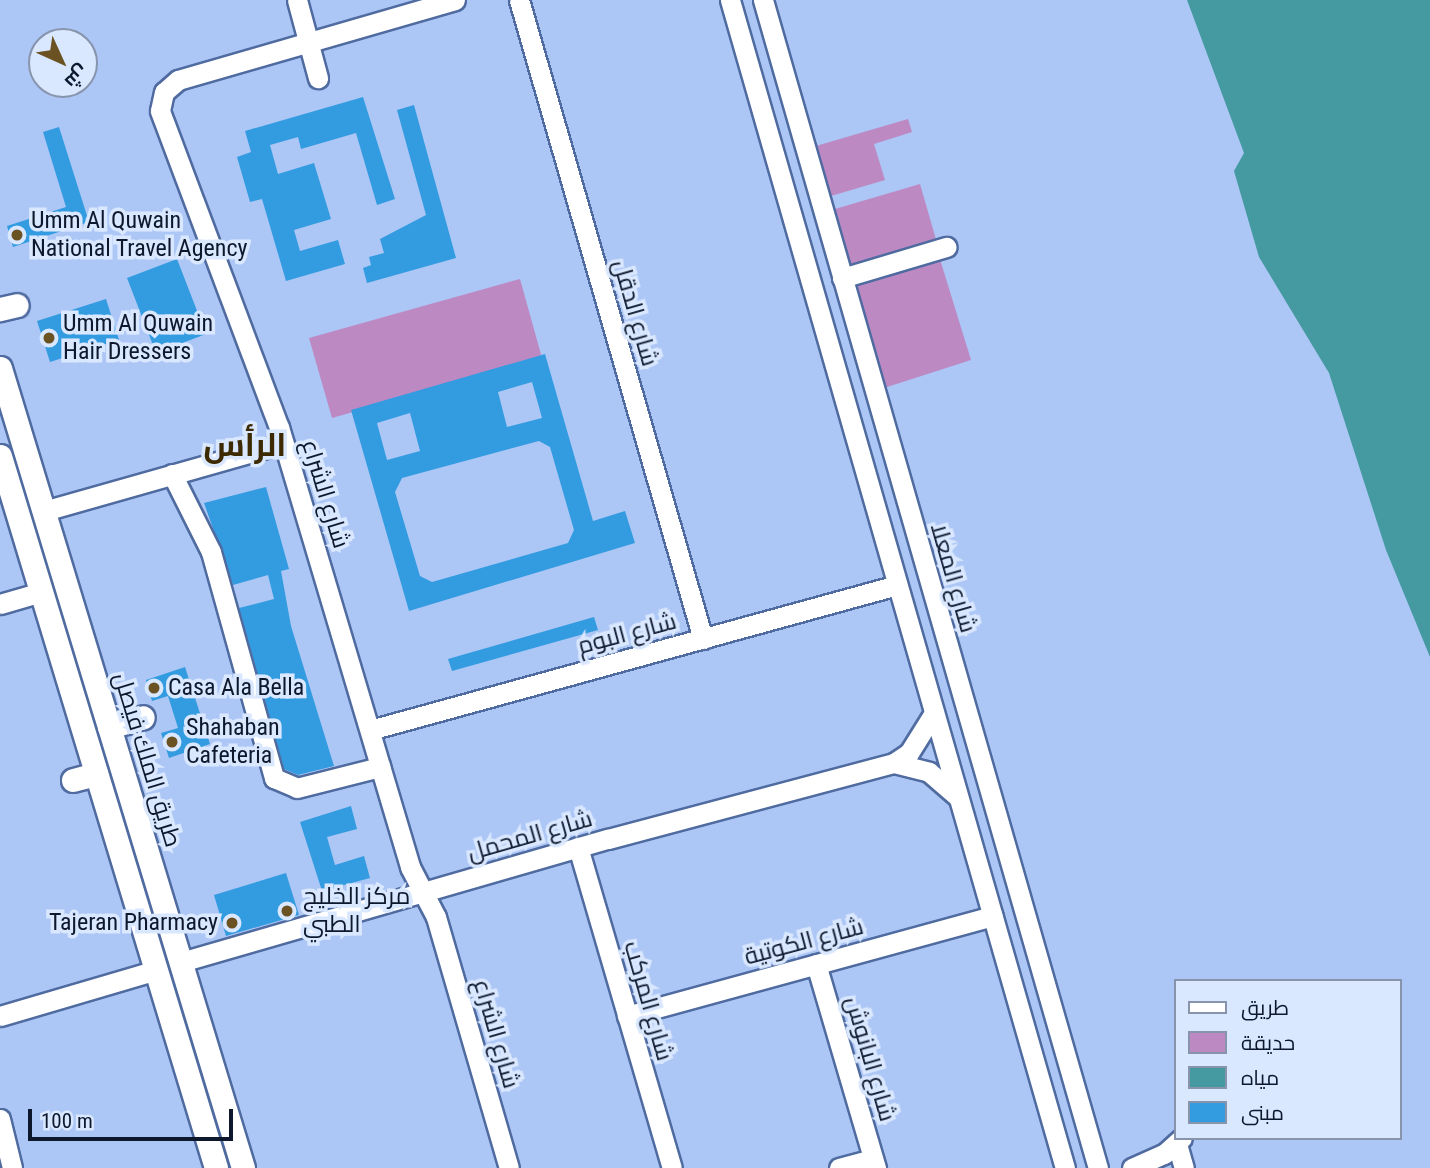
<!DOCTYPE html>
<html>
<head>
<meta charset="utf-8">
<style>
	body { margin:0 }
	#map { position:relative; width:1430px; height:1168px; overflow:hidden; background:#acc6f5; font-family:"Roboto Condensed",Cairo,sans-serif }
	div>[style] { position:absolute }
	.green>* { inset:0; background:#bc89c3 }
	.water>* { inset:0; background:#449aa0 }
	.building>* { inset:0; background:#339ce0 }
	.roads { filter:drop-shadow(2px 0 #4f6ba0) drop-shadow(-2px 0 #4f6ba0) drop-shadow(0 2px #4f6ba0) drop-shadow(0 -2px #4f6ba0) }
	.minor>* { height:19px; margin:-9.5px; padding:0 9.5px; transform-origin:9.5px; border-radius:9.5px; background:#fff }
	.major>* { height:23px; margin:-11.5px; padding:0 11.5px; transform-origin:11.5px; border-radius:11.5px; background:#fff }
	.dots>* { width:19px; height:19px; translate:-50% -50%; box-sizing:border-box; border:4px solid #d9e7ff; border-radius:50% }
	span { translate:-50% -50%; white-space:nowrap; text-align:center; line-height:1.15; -webkit-text-stroke:7px #d9e7ff; paint-order:stroke }
	.poi-label { font-size:24px; color:#0d182d }
	.left { translate:0 -50%; text-align:left }
	.right { translate:-100% -50%; text-align:right }
	.street-label { font-size:24px; color:#0d182d }
	.district-label { font-size:32px; color:#3d2a02; font-weight:700 }
	.legend { position:absolute; left:1174px; top:979px; width:228px; height:161px; box-sizing:border-box; background:#d9e7ff; border:2px solid #8794ab; margin:0; padding:9px 12px; list-style:none; font-size:21px; color:#0d182d }
	.legend li { display:flex; align-items:center; gap:14px; height:35px }
	.legend b { width:35px; border:2px solid #8794ab }
	.north { position:absolute; left:28px; top:28px; width:70px; height:70px; box-sizing:border-box; background:#d9e7ff; border:2px solid #8794ab; border-radius:50%; rotate:135deg; font-size:19px; font-weight:700; line-height:28px; text-align:center; color:#0d182d }
	.north::after { content:''; display:block; margin:auto; width:24px; height:32px; background:#6a5222; clip-path:polygon(50% 0,100% 100%,50% 72%,0 100%) }
	.scale { position:absolute; left:28px; top:1109px; width:205px; height:32px; box-sizing:border-box; border:4px solid #0d182d; border-top:0; padding-left:9px; font-size:21px; line-height:24px; white-space:nowrap; color:#0d182d; -webkit-text-stroke:5px #d9e7ff; paint-order:stroke }
</style>
</head>
<body>
<div id="map">
	<div class="green">
		<div style="clip-path:polygon(908px 119px,912px 132px,874px 144px,885px 180px,831px 196px,816px 146px)"></div>
		<div style="clip-path:polygon(920px 184px,937px 243px,851px 267px,835px 209px)"></div>
		<div style="clip-path:polygon(939px 256px,971px 360px,884px 388px,852px 283px)"></div>
		<div style="clip-path:polygon(520px 279px,542px 358px,332px 418px,309px 338px)"></div>
	</div>
	<div class="water">
		<div style="clip-path:polygon(1187px 0,1430px 0,1430px 657px,1386px 550px,1329px 373px,1259px 257px,1234px 171px,1244px 153px)"></div>
	</div>
	<div class="building">
		<div style="clip-path:polygon(363px 97px,395px 199px,377px 205px,356px 133px,301px 149px,298px 137px,270px 145px,278px 174px,314px 163px,331px 219px,294px 230px,300px 251px,338px 240px,345px 264px,286px 281px,262px 199px,250px 202px,237px 157px,251px 152px,245px 131px)"></div>
		<div style="clip-path:polygon(414px 105px,456px 258px,367px 283px,363px 268px,371px 265px,369px 257px,384px 253px,380px 239px,426px 215px,397px 110px)"></div>
		<div style="clip-path:polygon(59px 127px,89px 222px,13px 247px,7px 226px,66px 207px,43px 132px)"></div>
		<div style="clip-path:polygon(177px 259px,206px 334px,156px 353px,127px 278px)"></div>
		<div style="clip-path:polygon(106px 299px,119px 340px,50px 362px,37px 321px)"></div>
		<div style="clip-path:polygon(evenodd,545px 354px,593px 521px,625px 511px,635px 543px,409px 611px,351px 410px,545px 354px,532px 382px,542px 418px,507px 427px,498px 392px,532px 382px,545px 354px,410px 413px,420px 451px,387px 460px,377px 423px,410px 413px,545px 354px,539px 441px,550px 447px,574px 530px,568px 543px,432px 582px,420px 576px,395px 492px,402px 478px,539px 441px)"></div>
		<div style="clip-path:polygon(266px 487px,289px 569px,281px 571px,291px 626px,334px 766px,298px 775px,284px 769px,239px 608px,274px 599px,268px 575px,233px 585px,204px 503px)"></div>
		<div style="clip-path:polygon(594px 617px,598px 630px,452px 671px,448px 659px)"></div>
		<div style="clip-path:polygon(185px 667px,210px 744px,169px 758px,161px 733px,178px 728px,168px 696px,152px 701px,146px 680px)"></div>
		<div style="clip-path:polygon(351px 806px,357px 829px,327px 837px,335px 865px,364px 856px,370px 878px,322px 891px,300px 822px)"></div>
		<div style="clip-path:polygon(286px 873px,299px 915px,226px 936px,214px 895px)"></div>
	</div>
	<div class="roads">
		<div class="minor">
			<div style="left:297px;top:0;width:81px;rotate:74.9deg"></div>
			<div style="left:455px;top:0;width:288px;rotate:163.9deg"></div>
			<div style="left:178px;top:80px;width:18px;rotate:139deg"></div>
			<div style="left:164px;top:92px;width:19px;rotate:102deg"></div>
			<div style="left:160px;top:111px;width:338px;rotate:69.4deg"></div>
			<div style="left:279px;top:427px;width:459px;rotate:73.4deg"></div>
			<div style="left:410px;top:867px;width:56px;rotate:62.5deg"></div>
			<div style="left:436px;top:917px;width:261px;rotate:73.8deg"></div>
			<div style="left:519px;top:0;width:665px;rotate:73.94deg"></div>
			<div style="left:730px;top:0;width:1215px;rotate:74deg"></div>
			<div style="left:763px;top:0;width:1215px;rotate:74deg"></div>
			<div style="left:842px;top:278px;width:109px;rotate:-16.6deg"></div>
			<div style="left:172px;top:474px;width:87px;rotate:63.4deg"></div>
			<div style="left:211px;top:552px;width:235px;rotate:74.4deg"></div>
			<div style="left:274px;top:778px;width:25px;rotate:23deg"></div>
			<div style="left:297px;top:788px;width:86px;rotate:-14.2deg"></div>
			<div style="left:44px;top:511px;width:249px;rotate:-15.8deg"></div>
			<div style="left:0;top:604px;width:43px;rotate:-16.3deg"></div>
			<div style="left:370px;top:730px;width:547px;rotate:-15.38deg"></div>
			<div style="left:894px;top:763px;width:36px;rotate:14deg"></div>
			<div style="left:929px;top:772px;width:38px;rotate:41deg"></div>
			<div style="left:578px;top:847px;width:334px;rotate:73.7deg"></div>
			<div style="left:181px;top:962px;width:444px;rotate:-16.1deg"></div>
			<div style="left:608px;top:839px;width:296px;rotate:-14.9deg"></div>
			<div style="left:894px;top:763px;width:18px;rotate:-34deg"></div>
			<div style="left:909px;top:753px;width:47px;rotate:-58deg"></div>
			<div style="left:816px;top:964px;width:213px;rotate:73.6deg"></div>
			<div style="left:0;top:1016px;width:163px;rotate:-16.4deg"></div>
			<div style="left:627px;top:1016px;width:379px;rotate:-15.3deg"></div>
			<div style="left:0;top:1119px;width:50px;rotate:76.2deg"></div>
			<div style="left:1177px;top:1144px;width:25px;rotate:74deg"></div>
			<div style="left:839px;top:1168px;width:35px;rotate:-15deg"></div>
			<div style="left:1132px;top:1168px;width:35px;rotate:-24deg"></div>
			<div style="left:1164px;top:1154px;width:24px;rotate:-42deg"></div>
		</div>
		<div class="major">
			<div style="left:0;top:309px;width:17px;rotate:-13deg"></div>
			<div style="left:0;top:368px;width:836px;rotate:73.1deg"></div>
			<div style="left:0;top:456px;width:744px;rotate:73.12deg"></div>
			<div style="left:109px;top:727px;width:35px;rotate:-16deg"></div>
			<div style="left:73px;top:780px;width:24px;rotate:-15deg"></div>
		</div>
	</div>
	<div class="dots">
		<div style="left:17px;top:235px;background:#6a5222"></div>
		<div style="left:49px;top:338px;background:#6a5222"></div>
		<div style="left:154px;top:688px;background:#6a5222"></div>
		<div style="left:172px;top:742px;background:#6a5222"></div>
		<div style="left:287px;top:911px;background:#6a5222"></div>
		<div style="left:232px;top:923px;background:#6a5222"></div>
	</div>
	<div class="poi-label">
		<span class="left" style="left:31px;top:235px">Umm Al Quwain<br>National Travel Agency</span>
		<span class="left" style="left:63px;top:338px">Umm Al Quwain<br>Hair Dressers</span>
		<span class="left" style="left:168px;top:688px">Casa Ala Bella</span>
		<span class="left" style="left:186px;top:742px">Shahaban<br>Cafeteria</span>
		<span class="left" style="left:303px;top:911px">مركز الخليج<br>الطبي</span>
		<span class="right" style="left:218px;top:923px">Tajeran Pharmacy</span>
	</div>
	<div class="street-label">
		<span style="left:635px;top:313px;rotate:74deg">شارع الدقل</span>
		<span style="left:325px;top:494px;rotate:73deg">شارع الشراع</span>
		<span style="left:953px;top:578px;rotate:74deg">شارع المعلا</span>
		<span style="left:627px;top:634px;rotate:-15deg">شارع البوم</span>
		<span style="left:147px;top:760px;rotate:73deg">طريق الملك فيصل</span>
		<span style="left:530px;top:836px;rotate:-16deg">شارع المحمل</span>
		<span style="left:804px;top:942px;rotate:-15deg">شارع الكوتية</span>
		<span style="left:648px;top:1001px;rotate:74deg">شارع المركب</span>
		<span style="left:496px;top:1034px;rotate:74deg">شارع الشراع</span>
		<span style="left:870px;top:1059px;rotate:74deg">شارع البانوش</span>
	</div>
	<div class="district-label">
		<span style="left:245px;top:445px">الرأس</span>
	</div>
	<ul class="legend">
	<li><b style="height:9px;background:#fff"></b>طريق</li>
	<li><b style="height:19px;background:#bc89c3"></b>حديقة</li>
	<li><b style="height:19px;background:#449aa0"></b>مياه</li>
	<li><b style="height:19px;background:#339ce0"></b>مبنى</li>
	</ul>
	<div class="north">ش</div>
	<div class="scale">100 m</div>
</div>
</body>
</html>
